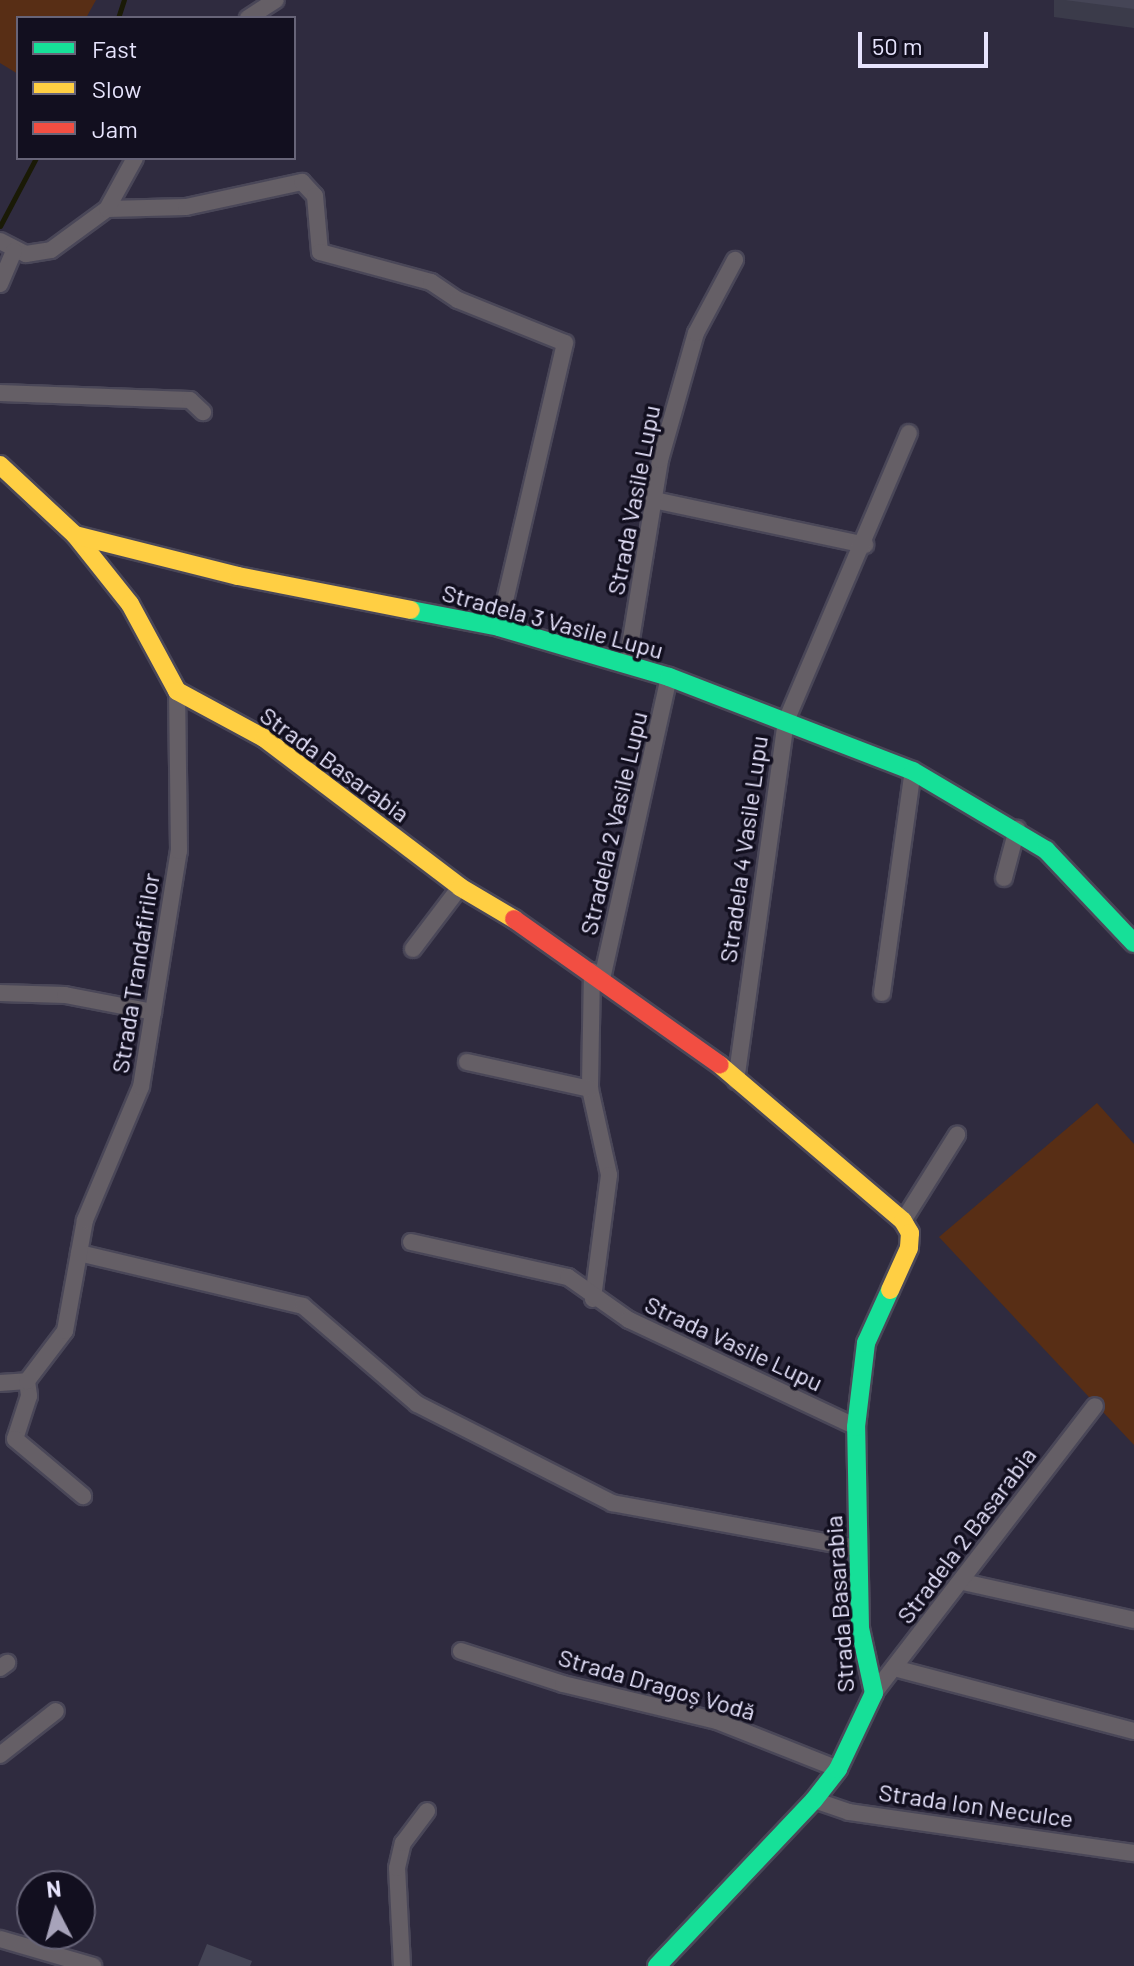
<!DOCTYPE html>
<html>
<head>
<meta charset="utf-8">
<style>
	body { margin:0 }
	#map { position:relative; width:1134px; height:1966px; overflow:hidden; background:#2f2b3f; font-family:Barlow,sans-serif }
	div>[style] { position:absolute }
	.green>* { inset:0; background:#582e15 }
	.stream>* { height:5px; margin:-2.5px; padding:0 2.5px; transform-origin:2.5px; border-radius:2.5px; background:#1a1a06 }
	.roads { filter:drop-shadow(2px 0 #4a4758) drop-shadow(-2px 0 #4a4758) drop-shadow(0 2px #4a4758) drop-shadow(0 -2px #4a4758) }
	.street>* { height:16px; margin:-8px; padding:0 8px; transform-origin:8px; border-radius:8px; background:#655f66 }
	.fast>* { height:18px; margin:-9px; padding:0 9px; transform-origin:9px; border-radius:9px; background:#16e098 }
	.slow>* { height:18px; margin:-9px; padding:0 9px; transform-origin:9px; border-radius:9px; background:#ffcf43 }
	.jam>* { height:18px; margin:-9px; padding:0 9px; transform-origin:9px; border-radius:9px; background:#f24e42 }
	.wall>* { inset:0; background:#3b3b4a }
	.building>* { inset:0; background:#454556 }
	span { translate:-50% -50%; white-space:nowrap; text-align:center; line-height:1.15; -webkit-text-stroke:7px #120f1f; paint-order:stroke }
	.street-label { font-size:24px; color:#e7e4fd }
	.legend { position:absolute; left:16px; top:16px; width:280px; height:144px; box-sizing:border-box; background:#120f1f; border:2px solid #676478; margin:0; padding:10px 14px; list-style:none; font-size:24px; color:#e7e4fd }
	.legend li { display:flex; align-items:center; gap:16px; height:40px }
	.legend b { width:40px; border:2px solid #676478 }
	.north { position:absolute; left:16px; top:1870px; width:80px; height:80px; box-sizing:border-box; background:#120f1f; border:2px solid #676478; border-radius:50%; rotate:354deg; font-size:22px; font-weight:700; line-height:32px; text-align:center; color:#e7e4fd }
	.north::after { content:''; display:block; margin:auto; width:28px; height:36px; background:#a7a3ba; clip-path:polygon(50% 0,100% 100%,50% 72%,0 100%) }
	.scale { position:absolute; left:858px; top:32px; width:130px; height:36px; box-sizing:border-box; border:4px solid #e7e4fd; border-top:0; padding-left:10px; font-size:24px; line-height:28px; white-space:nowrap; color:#e7e4fd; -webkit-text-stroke:6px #120f1f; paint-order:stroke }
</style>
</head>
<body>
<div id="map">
	<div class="green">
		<div style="clip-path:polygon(0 0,96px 0,86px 18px,18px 18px,18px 74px,0 63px)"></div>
		<div style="clip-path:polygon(1097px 1103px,1134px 1144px,1134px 1445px,939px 1237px)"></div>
	</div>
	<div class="stream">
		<div style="left:118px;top:18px;width:19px;rotate:-72deg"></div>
		<div style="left:0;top:226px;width:77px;rotate:-62.1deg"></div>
	</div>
	<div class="roads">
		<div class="street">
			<div style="left:248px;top:18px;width:33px;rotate:-33deg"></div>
			<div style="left:107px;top:209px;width:79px;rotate:-1.5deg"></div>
			<div style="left:186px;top:207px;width:119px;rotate:-12.2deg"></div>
			<div style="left:302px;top:182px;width:19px;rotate:47deg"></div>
			<div style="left:315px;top:196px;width:56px;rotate:84.9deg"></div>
			<div style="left:320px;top:252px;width:115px;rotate:15.1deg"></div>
			<div style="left:431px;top:282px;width:32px;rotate:34deg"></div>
			<div style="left:458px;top:300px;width:115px;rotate:21.9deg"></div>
			<div style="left:565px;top:343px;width:292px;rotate:103.1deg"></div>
			<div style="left:0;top:241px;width:29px;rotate:27deg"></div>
			<div style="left:26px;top:254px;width:25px;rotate:-9deg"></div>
			<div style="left:51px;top:250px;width:69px;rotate:-36.2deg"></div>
			<div style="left:107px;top:209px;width:58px;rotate:-61.2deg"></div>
			<div style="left:0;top:284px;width:36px;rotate:-67deg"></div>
			<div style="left:0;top:393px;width:190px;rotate:2.1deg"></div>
			<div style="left:190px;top:400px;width:18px;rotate:43deg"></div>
			<div style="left:654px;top:500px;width:216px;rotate:12deg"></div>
			<div style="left:627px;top:664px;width:207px;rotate:-80.8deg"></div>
			<div style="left:660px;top:460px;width:132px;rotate:-74.2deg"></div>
			<div style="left:696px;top:333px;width:83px;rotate:-61.9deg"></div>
			<div style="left:1004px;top:878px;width:51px;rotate:-75.1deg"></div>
			<div style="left:413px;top:949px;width:78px;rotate:-52.8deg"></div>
			<div style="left:592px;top:971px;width:118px;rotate:91deg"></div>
			<div style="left:590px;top:1089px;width:88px;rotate:77.5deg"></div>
			<div style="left:609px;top:1175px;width:125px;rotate:97.4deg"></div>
			<div style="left:602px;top:979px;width:309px;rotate:-77.5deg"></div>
			<div style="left:0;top:993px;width:65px;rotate:1.8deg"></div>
			<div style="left:65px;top:995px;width:90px;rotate:10.9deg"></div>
			<div style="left:882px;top:993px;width:224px;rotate:-82.1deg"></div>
			<div style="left:467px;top:1062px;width:126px;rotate:12.4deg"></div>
			<div style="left:736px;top:1081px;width:363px;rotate:-82.1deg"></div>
			<div style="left:786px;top:721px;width:313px;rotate:-66.9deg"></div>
			<div style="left:903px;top:1221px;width:102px;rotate:-57.9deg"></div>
			<div style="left:411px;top:1242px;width:161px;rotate:12.6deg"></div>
			<div style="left:568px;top:1277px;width:75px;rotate:35.2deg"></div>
			<div style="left:629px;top:1320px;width:251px;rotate:25.2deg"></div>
			<div style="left:79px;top:1253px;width:230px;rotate:13.3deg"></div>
			<div style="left:303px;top:1306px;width:150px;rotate:40.7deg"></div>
			<div style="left:417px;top:1404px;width:219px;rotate:26.9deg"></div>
			<div style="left:612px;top:1503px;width:249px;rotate:10.4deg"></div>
			<div style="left:27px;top:1381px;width:15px;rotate:82deg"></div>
			<div style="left:29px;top:1396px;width:45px;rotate:108deg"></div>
			<div style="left:15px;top:1439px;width:89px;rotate:40deg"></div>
			<div style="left:0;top:1383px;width:27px;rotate:-4deg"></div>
			<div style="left:27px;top:1381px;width:63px;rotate:-52.8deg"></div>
			<div style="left:65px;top:1331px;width:113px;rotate:-79.8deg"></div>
			<div style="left:85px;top:1220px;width:144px;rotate:-67.2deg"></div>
			<div style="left:141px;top:1087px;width:239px;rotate:-80.9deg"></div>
			<div style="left:179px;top:851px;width:160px;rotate:-90.7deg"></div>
			<div style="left:963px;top:1582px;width:175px;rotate:12.5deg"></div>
			<div style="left:461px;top:1651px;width:107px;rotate:17.9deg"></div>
			<div style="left:563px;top:1684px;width:158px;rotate:13.5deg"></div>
			<div style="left:717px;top:1721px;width:130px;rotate:21.6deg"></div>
			<div style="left:0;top:1668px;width:9px;rotate:-36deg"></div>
			<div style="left:894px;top:1668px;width:248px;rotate:14.7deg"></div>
			<div style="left:874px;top:1693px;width:362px;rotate:-52.4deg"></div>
			<div style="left:0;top:1755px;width:71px;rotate:-38.2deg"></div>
			<div style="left:814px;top:1800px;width:37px;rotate:19deg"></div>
			<div style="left:849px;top:1812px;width:288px;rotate:8.2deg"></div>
			<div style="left:0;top:1939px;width:97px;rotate:16.2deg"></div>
			<div style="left:402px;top:1966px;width:98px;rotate:-92.9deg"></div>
			<div style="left:397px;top:1868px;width:26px;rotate:-77deg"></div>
			<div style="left:403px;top:1843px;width:40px;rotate:-53deg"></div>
		</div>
		<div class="fast">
			<div style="left:411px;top:610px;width:90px;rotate:10.9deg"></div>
			<div style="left:499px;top:627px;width:177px;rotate:16.4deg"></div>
			<div style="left:669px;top:677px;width:261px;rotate:21.1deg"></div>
			<div style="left:913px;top:771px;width:155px;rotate:30.7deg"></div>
			<div style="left:1046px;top:850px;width:128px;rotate:46.6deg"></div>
			<div style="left:657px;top:1966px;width:228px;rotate:-46.6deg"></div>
			<div style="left:814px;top:1800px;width:39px;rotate:-52deg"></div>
			<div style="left:838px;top:1769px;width:84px;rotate:-64.7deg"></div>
			<div style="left:874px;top:1693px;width:66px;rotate:-102.2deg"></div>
			<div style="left:860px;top:1628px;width:201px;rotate:-91.1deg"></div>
			<div style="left:856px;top:1427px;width:85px;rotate:-83.2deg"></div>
			<div style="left:866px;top:1343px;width:58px;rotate:-65.6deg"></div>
		</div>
		<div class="slow">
			<div style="left:0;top:465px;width:103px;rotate:43deg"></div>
			<div style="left:75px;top:535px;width:88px;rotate:51.4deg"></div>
			<div style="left:130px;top:604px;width:99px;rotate:61.6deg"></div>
			<div style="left:177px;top:691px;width:99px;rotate:28.4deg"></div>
			<div style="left:264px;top:738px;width:246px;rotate:37.2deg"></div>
			<div style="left:460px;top:887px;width:63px;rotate:30.7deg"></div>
			<div style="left:75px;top:535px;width:168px;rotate:14.1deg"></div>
			<div style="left:238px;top:576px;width:176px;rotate:11.1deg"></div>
			<div style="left:720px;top:1065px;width:240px;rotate:40.4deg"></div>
			<div style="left:903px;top:1221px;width:14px;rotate:60deg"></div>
			<div style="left:910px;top:1233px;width:15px;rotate:94deg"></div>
			<div style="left:909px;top:1248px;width:46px;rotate:114.3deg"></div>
		</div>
		<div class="jam">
			<div style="left:514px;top:919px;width:252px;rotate:35.3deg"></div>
		</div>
	</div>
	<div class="wall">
		<div style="clip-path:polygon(1054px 0,1134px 0,1134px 28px,1054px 17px)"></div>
	</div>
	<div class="building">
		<div style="clip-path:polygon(1065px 0,1134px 0,1134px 9px)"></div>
		<div style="clip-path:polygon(207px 1944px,252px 1961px,250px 1966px,198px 1966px)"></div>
	</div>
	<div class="street-label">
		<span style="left:633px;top:500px;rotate:-79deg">Strada Vasile Lupu</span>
		<span style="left:553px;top:621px;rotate:15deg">Stradela 3 Vasile Lupu</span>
		<span style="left:335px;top:764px;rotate:36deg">Strada Basarabia</span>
		<span style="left:613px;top:823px;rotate:-77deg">Stradela 2 Vasile Lupu</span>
		<span style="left:743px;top:849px;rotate:-82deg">Stradela 4 Vasile Lupu</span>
		<span style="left:135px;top:973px;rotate:-81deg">Strada Trandafirilor</span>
		<span style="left:734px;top:1343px;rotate:25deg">Strada Vasile Lupu</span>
		<span style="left:966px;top:1535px;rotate:-53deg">Stradela 2 Basarabia</span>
		<span style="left:839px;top:1604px;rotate:-94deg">Strada Basarabia</span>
		<span style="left:657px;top:1684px;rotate:16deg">Strada Dragoș Vodă</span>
		<span style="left:976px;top:1805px;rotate:8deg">Strada Ion Neculce</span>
	</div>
	<ul class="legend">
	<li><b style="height:10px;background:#16e098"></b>Fast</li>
	<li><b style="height:10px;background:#ffcf43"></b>Slow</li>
	<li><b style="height:10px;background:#f24e42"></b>Jam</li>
	</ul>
	<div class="north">N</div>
	<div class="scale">50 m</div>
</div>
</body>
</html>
